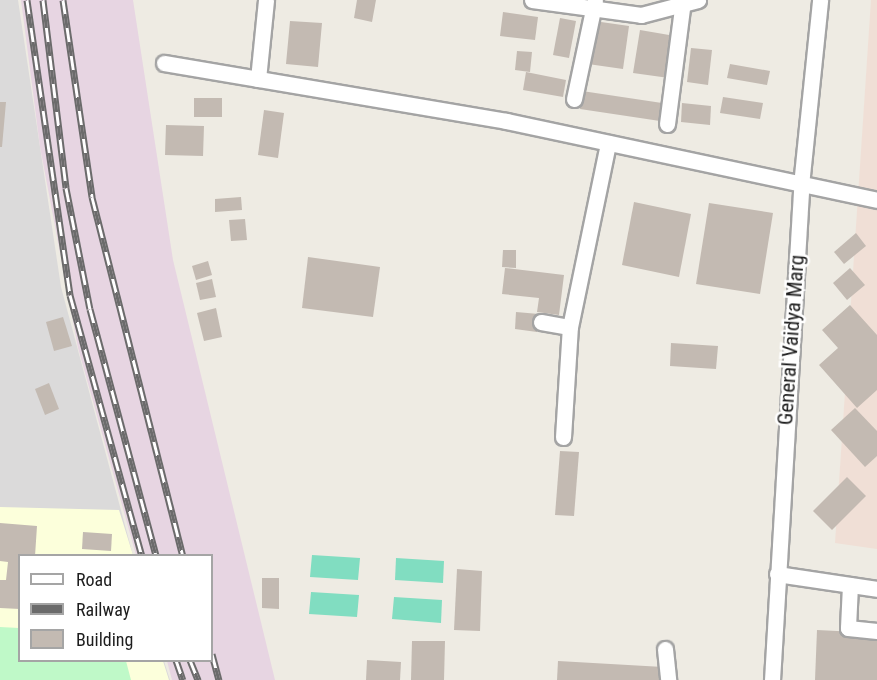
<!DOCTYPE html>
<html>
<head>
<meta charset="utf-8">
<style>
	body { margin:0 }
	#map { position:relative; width:877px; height:680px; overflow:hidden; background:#eeebe3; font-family:"Roboto Condensed",sans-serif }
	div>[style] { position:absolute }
	.residential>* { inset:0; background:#dbdada }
	.industrial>* { inset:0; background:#e7d5e2 }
	.education>* { inset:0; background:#fcffdb }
	.military>* { inset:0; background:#f0dfd6 }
	.park>* { inset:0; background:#bff9c8 }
	.pitch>* { inset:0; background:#81ddc1 }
	.building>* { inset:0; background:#c3bab2 }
	.roads { filter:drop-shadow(2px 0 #a4a4a4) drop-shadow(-2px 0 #a4a4a4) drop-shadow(0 2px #a4a4a4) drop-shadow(0 -2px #a4a4a4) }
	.minor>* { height:15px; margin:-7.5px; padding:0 7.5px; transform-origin:7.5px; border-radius:7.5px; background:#fff }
	.rail>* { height:7px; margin-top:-3.5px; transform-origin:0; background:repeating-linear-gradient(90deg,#fff 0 14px,#6b6b6b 0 28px); box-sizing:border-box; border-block:2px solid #6b6b6b }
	span { translate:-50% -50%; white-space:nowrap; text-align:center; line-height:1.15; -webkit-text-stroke:5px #fff; paint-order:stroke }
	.street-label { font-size:21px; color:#1d1d1d }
	.legend { position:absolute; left:18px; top:554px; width:195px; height:108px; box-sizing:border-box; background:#fff; border:2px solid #a5a5a5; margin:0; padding:8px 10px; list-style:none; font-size:18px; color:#1d1d1d }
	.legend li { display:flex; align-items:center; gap:12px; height:30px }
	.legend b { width:30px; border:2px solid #a5a5a5 }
</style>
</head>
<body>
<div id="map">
	<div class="residential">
		<div style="clip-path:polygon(0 0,18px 0,61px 287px,133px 555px,20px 556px,20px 660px,164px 661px,170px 680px,0 680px)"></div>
	</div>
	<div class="industrial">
		<div style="clip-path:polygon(21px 0,133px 0,173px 260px,275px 680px,172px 680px,167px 661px,212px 660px,212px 556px,136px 555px,78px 348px,40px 147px)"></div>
	</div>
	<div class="education">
		<div style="clip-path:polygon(0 507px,119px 510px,133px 555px,20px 556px,20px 660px,163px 661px,169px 680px,0 680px)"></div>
	</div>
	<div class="military">
		<div style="clip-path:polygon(871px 0,877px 0,877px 549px,835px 543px)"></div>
	</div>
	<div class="park">
		<div style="clip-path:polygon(0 627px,19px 628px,20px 660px,126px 661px,131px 680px,0 680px)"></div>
	</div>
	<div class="pitch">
		<div style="clip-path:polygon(312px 555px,360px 558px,358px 580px,310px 577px)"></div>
		<div style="clip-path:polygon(396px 558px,444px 561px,443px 583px,395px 580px)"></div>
		<div style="clip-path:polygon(311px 592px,359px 595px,357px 617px,309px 614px)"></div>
		<div style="clip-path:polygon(394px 597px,442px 600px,441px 623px,392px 619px)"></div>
	</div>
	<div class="building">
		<div style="clip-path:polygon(357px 0,376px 0,372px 22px,354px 18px)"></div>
		<div style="clip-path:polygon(503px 12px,538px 17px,535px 40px,500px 36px)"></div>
		<div style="clip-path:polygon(560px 18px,576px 21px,569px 58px,553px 55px)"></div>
		<div style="clip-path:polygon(290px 21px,322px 23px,318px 67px,286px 64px)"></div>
		<div style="clip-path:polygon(594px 21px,629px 26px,623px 69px,588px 64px)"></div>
		<div style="clip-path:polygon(640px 30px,675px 36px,669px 78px,633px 73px)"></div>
		<div style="clip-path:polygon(691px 48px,712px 50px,708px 85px,687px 82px)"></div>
		<div style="clip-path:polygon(517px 51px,532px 52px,530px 72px,515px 70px)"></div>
		<div style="clip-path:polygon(730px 64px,770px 71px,767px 85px,727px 78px)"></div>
		<div style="clip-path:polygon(526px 72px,566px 80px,563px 97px,523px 90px)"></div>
		<div style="clip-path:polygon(582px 91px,662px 103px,660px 121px,580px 109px)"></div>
		<div style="clip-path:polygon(723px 97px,763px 103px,760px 119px,720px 113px)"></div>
		<div style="clip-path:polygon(194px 98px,222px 98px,222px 117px,194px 117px)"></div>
		<div style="clip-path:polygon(0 102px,6px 102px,2px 147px,0 147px)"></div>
		<div style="clip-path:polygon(682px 103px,711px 106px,710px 125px,681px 122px)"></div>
		<div style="clip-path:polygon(264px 110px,284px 113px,278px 158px,258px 155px)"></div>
		<div style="clip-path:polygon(166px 125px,204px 126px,203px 156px,165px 155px)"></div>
		<div style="clip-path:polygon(241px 197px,242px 210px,215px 212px,215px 199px)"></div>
		<div style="clip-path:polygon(634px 202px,691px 214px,679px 277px,622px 265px)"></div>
		<div style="clip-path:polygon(709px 203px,773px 213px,760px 294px,696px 284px)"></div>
		<div style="clip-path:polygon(245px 219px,247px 240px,231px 241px,229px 220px)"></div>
		<div style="clip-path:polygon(856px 233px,866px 246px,844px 264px,834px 252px)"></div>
		<div style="clip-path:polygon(503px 250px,516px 250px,516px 268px,502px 267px)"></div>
		<div style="clip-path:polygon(308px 257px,380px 267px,373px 317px,302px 308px)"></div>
		<div style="clip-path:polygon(208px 261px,212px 275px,196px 280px,192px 266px)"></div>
		<div style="clip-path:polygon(505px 268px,564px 275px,559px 315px,537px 312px,539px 298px,502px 294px)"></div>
		<div style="clip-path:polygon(850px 268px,865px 285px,847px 300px,833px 283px)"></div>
		<div style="clip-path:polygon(212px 279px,216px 297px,200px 300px,196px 283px)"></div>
		<div style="clip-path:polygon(850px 305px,877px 335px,877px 390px,857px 408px,819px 365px,838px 348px,822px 330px)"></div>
		<div style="clip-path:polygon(216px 308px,222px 337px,204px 341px,197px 313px)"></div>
		<div style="clip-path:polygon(516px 312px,539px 314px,537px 332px,515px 329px)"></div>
		<div style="clip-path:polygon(63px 317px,72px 346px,54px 351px,46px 322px)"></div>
		<div style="clip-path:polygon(671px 343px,718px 346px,716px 369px,670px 366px)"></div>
		<div style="clip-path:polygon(49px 383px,59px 409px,45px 415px,35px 389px)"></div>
		<div style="clip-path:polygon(855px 408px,877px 431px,877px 456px,865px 467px,831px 430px)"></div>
		<div style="clip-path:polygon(560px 451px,579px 452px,574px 516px,555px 515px)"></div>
		<div style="clip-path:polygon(847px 477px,866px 496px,832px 530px,813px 511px)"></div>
		<div style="clip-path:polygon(0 523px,37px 526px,35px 556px,20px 556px,20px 609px,0 608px,0 580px,6px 580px,8px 562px,0 561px)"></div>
		<div style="clip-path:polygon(83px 532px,112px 534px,111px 551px,82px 549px)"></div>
		<div style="clip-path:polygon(457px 569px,482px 571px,480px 631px,454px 630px)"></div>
		<div style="clip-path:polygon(262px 578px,279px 578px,279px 609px,262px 608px)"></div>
		<div style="clip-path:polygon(817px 630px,877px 633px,877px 680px,815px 680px)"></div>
		<div style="clip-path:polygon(412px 641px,445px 641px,444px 680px,411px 680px)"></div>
		<div style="clip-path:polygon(367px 660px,401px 662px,400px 680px,366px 680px)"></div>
		<div style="clip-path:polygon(558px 661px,663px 667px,662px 680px,557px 680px)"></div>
	</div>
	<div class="roads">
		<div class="minor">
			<div style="left:532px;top:0;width:110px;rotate:7.8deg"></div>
			<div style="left:641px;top:15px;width:59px;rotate:-14.7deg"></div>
			<div style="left:164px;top:63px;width:347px;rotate:9.6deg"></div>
			<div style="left:506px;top:121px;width:379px;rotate:12deg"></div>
			<div style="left:258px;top:79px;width:79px;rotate:-84.2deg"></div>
			<div style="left:574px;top:99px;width:101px;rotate:-78deg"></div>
			<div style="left:667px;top:124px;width:125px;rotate:-82.6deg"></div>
			<div style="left:541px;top:322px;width:29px;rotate:10deg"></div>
			<div style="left:563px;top:437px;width:110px;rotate:-86.4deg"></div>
			<div style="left:570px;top:327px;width:188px;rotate:-78.3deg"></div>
			<div style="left:777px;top:574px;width:101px;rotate:8.5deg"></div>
			<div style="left:850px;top:585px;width:43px;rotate:92.7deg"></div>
			<div style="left:848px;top:628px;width:29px;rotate:6deg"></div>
			<div style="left:665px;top:649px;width:31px;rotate:84deg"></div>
			<div style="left:772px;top:680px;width:496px;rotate:-86.6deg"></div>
			<div style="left:801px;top:185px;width:186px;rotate:-84.1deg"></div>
		</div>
	</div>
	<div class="rail">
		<div style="left:27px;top:0;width:298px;rotate:81.7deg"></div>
		<div style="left:70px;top:295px;width:271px;rotate:74.6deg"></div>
		<div style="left:43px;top:0;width:189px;rotate:83deg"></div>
		<div style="left:66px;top:188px;width:123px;rotate:78.8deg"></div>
		<div style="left:90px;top:309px;width:256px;rotate:75deg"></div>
		<div style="left:63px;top:0;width:199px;rotate:81.6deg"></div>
		<div style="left:92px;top:197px;width:370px;rotate:75.8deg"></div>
		<div style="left:212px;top:654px;width:27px;rotate:75deg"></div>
		<div style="left:176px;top:660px;width:21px;rotate:71deg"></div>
		<div style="left:190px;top:660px;width:22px;rotate:68deg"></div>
	</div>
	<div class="street-label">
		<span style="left:791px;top:340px;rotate:-86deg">General Vaidya Marg</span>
	</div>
	<ul class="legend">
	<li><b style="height:8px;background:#fff"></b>Road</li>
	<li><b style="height:8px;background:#6b6b6b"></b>Railway</li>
	<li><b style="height:16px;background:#c3bab2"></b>Building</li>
	</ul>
</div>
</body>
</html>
